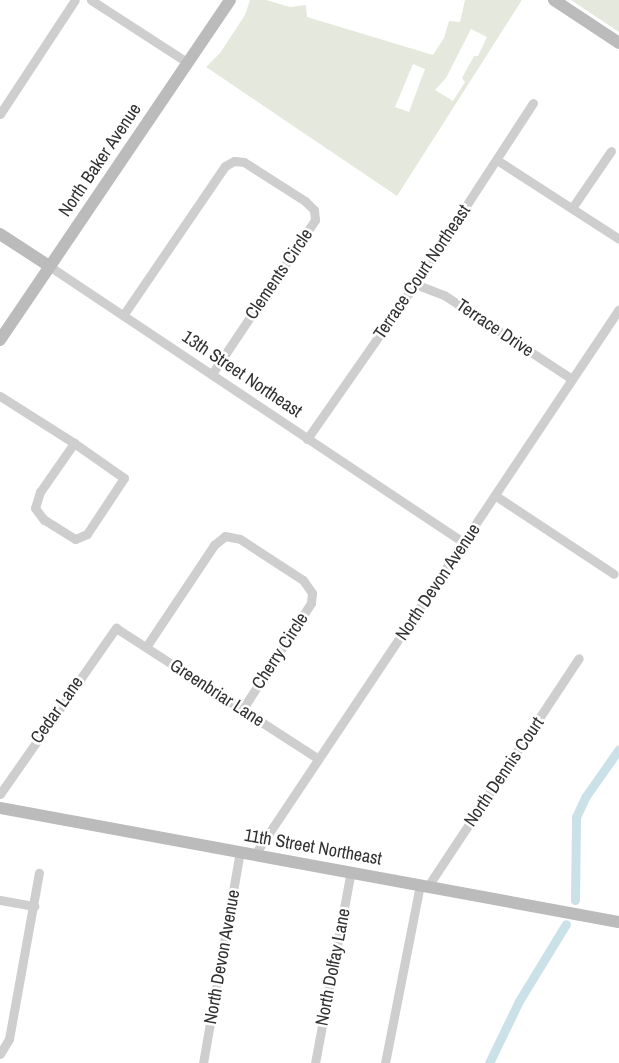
<!DOCTYPE html>
<html>
<head>
<meta charset="utf-8">
<style>
	body { margin:0 }
	#map { position:relative; width:619px; height:1063px; overflow:hidden; background:#fff; font-family:"Archivo Narrow",sans-serif }
	div>[style] { position:absolute }
	.green>* { inset:0; background:#e5e9dd }
	.canal>* { height:9px; margin:-4.5px; padding:0 4.5px; transform-origin:4.5px; border-radius:4.5px; background:#cbe1e8 }
	.street>* { height:9px; margin:-4.5px; padding:0 4.5px; transform-origin:4.5px; border-radius:4.5px; background:#cecece }
	.secondary>* { height:12px; margin:-6px; padding:0 6px; transform-origin:6px; border-radius:6px; background:#bbb }
	span { translate:-50% -50%; white-space:nowrap; text-align:center; line-height:1.15; -webkit-text-stroke:5px #fff; paint-order:stroke }
	.street-label { font-size:18px; color:#313131 }
</style>
</head>
<body>
<div id="map">
	<div class="green">
		<div style="clip-path:polygon(evenodd,250px 0,266px 0,290px 7px,306px 5px,307px 17px,433px 55px,444px 38px,449px 21px,460px 22px,465px 0,522px 0,397px 196px,206px 67px,220px 53px,245px 15px,250px 0,471px 29px,487px 37px,478px 56px,474px 56px,462px 78px,465px 82px,453px 101px,435px 90px,446px 78px,471px 29px,250px 0,413px 64px,425px 69px,409px 112px,395px 107px,413px 64px)"></div>
		<div style="clip-path:polygon(571px 0,619px 0,619px 32px)"></div>
	</div>
	<div class="canal">
		<div style="left:575px;top:900px;width:83px;rotate:-89.3deg"></div>
		<div style="left:576px;top:817px;width:23px;rotate:-65deg"></div>
		<div style="left:586px;top:796px;width:57px;rotate:-54.9deg"></div>
		<div style="left:489px;top:1063px;width:69px;rotate:-64.2deg"></div>
		<div style="left:519px;top:1001px;width:90px;rotate:-58.6deg"></div>
	</div>
	<div class="street">
		<div style="left:91px;top:0;width:114px;rotate:32.9deg"></div>
		<div style="left:0;top:114px;width:136px;rotate:-56.7deg"></div>
		<div style="left:497px;top:160px;width:145px;rotate:32.9deg"></div>
		<div style="left:572px;top:208px;width:69px;rotate:-55.6deg"></div>
		<div style="left:49px;top:266px;width:499px;rotate:33.7deg"></div>
		<div style="left:415px;top:284px;width:31px;rotate:21deg"></div>
		<div style="left:444px;top:295px;width:153px;rotate:33.3deg"></div>
		<div style="left:124px;top:314px;width:179px;rotate:-55.7deg"></div>
		<div style="left:225px;top:166px;width:10px;rotate:-29deg"></div>
		<div style="left:234px;top:161px;width:10px;rotate:6deg"></div>
		<div style="left:244px;top:162px;width:72px;rotate:32.6deg"></div>
		<div style="left:305px;top:201px;width:13px;rotate:45deg"></div>
		<div style="left:314px;top:210px;width:10px;rotate:84deg"></div>
		<div style="left:315px;top:220px;width:185px;rotate:123.8deg"></div>
		<div style="left:0;top:396px;width:88px;rotate:32.4deg"></div>
		<div style="left:74px;top:443px;width:61px;rotate:35deg"></div>
		<div style="left:124px;top:478px;width:67px;rotate:123.5deg"></div>
		<div style="left:87px;top:534px;width:13px;rotate:157deg"></div>
		<div style="left:75px;top:539px;width:36px;rotate:-148deg"></div>
		<div style="left:44px;top:520px;width:15px;rotate:-127deg"></div>
		<div style="left:35px;top:508px;width:17px;rotate:-73deg"></div>
		<div style="left:40px;top:492px;width:60px;rotate:-55.2deg"></div>
		<div style="left:307px;top:439px;width:189px;rotate:-55.1deg"></div>
		<div style="left:415px;top:284px;width:216px;rotate:-56.9deg"></div>
		<div style="left:496px;top:496px;width:141px;rotate:33.5deg"></div>
		<div style="left:146px;top:647px;width:123px;rotate:-56.3deg"></div>
		<div style="left:214px;top:545px;width:14px;rotate:-39deg"></div>
		<div style="left:225px;top:536px;width:15px;rotate:11deg"></div>
		<div style="left:240px;top:539px;width:75px;rotate:33.1deg"></div>
		<div style="left:303px;top:580px;width:16px;rotate:55deg"></div>
		<div style="left:312px;top:593px;width:10px;rotate:96deg"></div>
		<div style="left:311px;top:603px;width:127px;rotate:122.8deg"></div>
		<div style="left:0;top:794px;width:203px;rotate:-55.1deg"></div>
		<div style="left:116px;top:628px;width:239px;rotate:32.9deg"></div>
		<div style="left:255px;top:854px;width:655px;rotate:-56.26deg"></div>
		<div style="left:428px;top:886px;width:273px;rotate:-56.5deg"></div>
		<div style="left:0;top:900px;width:35px;rotate:10deg"></div>
		<div style="left:0;top:1054px;width:17px;rotate:-59deg"></div>
		<div style="left:9px;top:1039px;width:169px;rotate:-79.8deg"></div>
		<div style="left:203px;top:1063px;width:215px;rotate:-80.1deg"></div>
		<div style="left:315px;top:1063px;width:195px;rotate:-79.4deg"></div>
		<div style="left:385px;top:1063px;width:182px;rotate:-78.9deg"></div>
	</div>
	<div class="secondary">
		<div style="left:554px;top:0;width:78px;rotate:33.5deg"></div>
		<div style="left:0;top:234px;width:59px;rotate:33.1deg"></div>
		<div style="left:0;top:340px;width:410px;rotate:-55.9deg"></div>
		<div style="left:0;top:808px;width:629px;rotate:10.44deg"></div>
	</div>
	<div class="street-label">
		<span style="left:100px;top:160px;rotate:-56deg">North Baker Avenue</span>
		<span style="left:422px;top:272px;rotate:-56deg">Terrace Court Northeast</span>
		<span style="left:279px;top:274px;rotate:-56deg">Clements Circle</span>
		<span style="left:495px;top:328px;rotate:34deg">Terrace Drive</span>
		<span style="left:242px;top:374px;rotate:34deg">13th Street Northeast</span>
		<span style="left:438px;top:582px;rotate:-56deg">North Devon Avenue</span>
		<span style="left:280px;top:651px;rotate:-57deg">Cherry Circle</span>
		<span style="left:217px;top:693px;rotate:33deg">Greenbriar Lane</span>
		<span style="left:57px;top:710px;rotate:-55deg">Cedar Lane</span>
		<span style="left:504px;top:772px;rotate:-56deg">North Dennis Court</span>
		<span style="left:313px;top:847px;rotate:10deg">11th Street Northeast</span>
		<span style="left:222px;top:957px;rotate:-80deg">North Devon Avenue</span>
		<span style="left:333px;top:967px;rotate:-79deg">North Dolfay Lane</span>
	</div>
</div>
</body>
</html>
